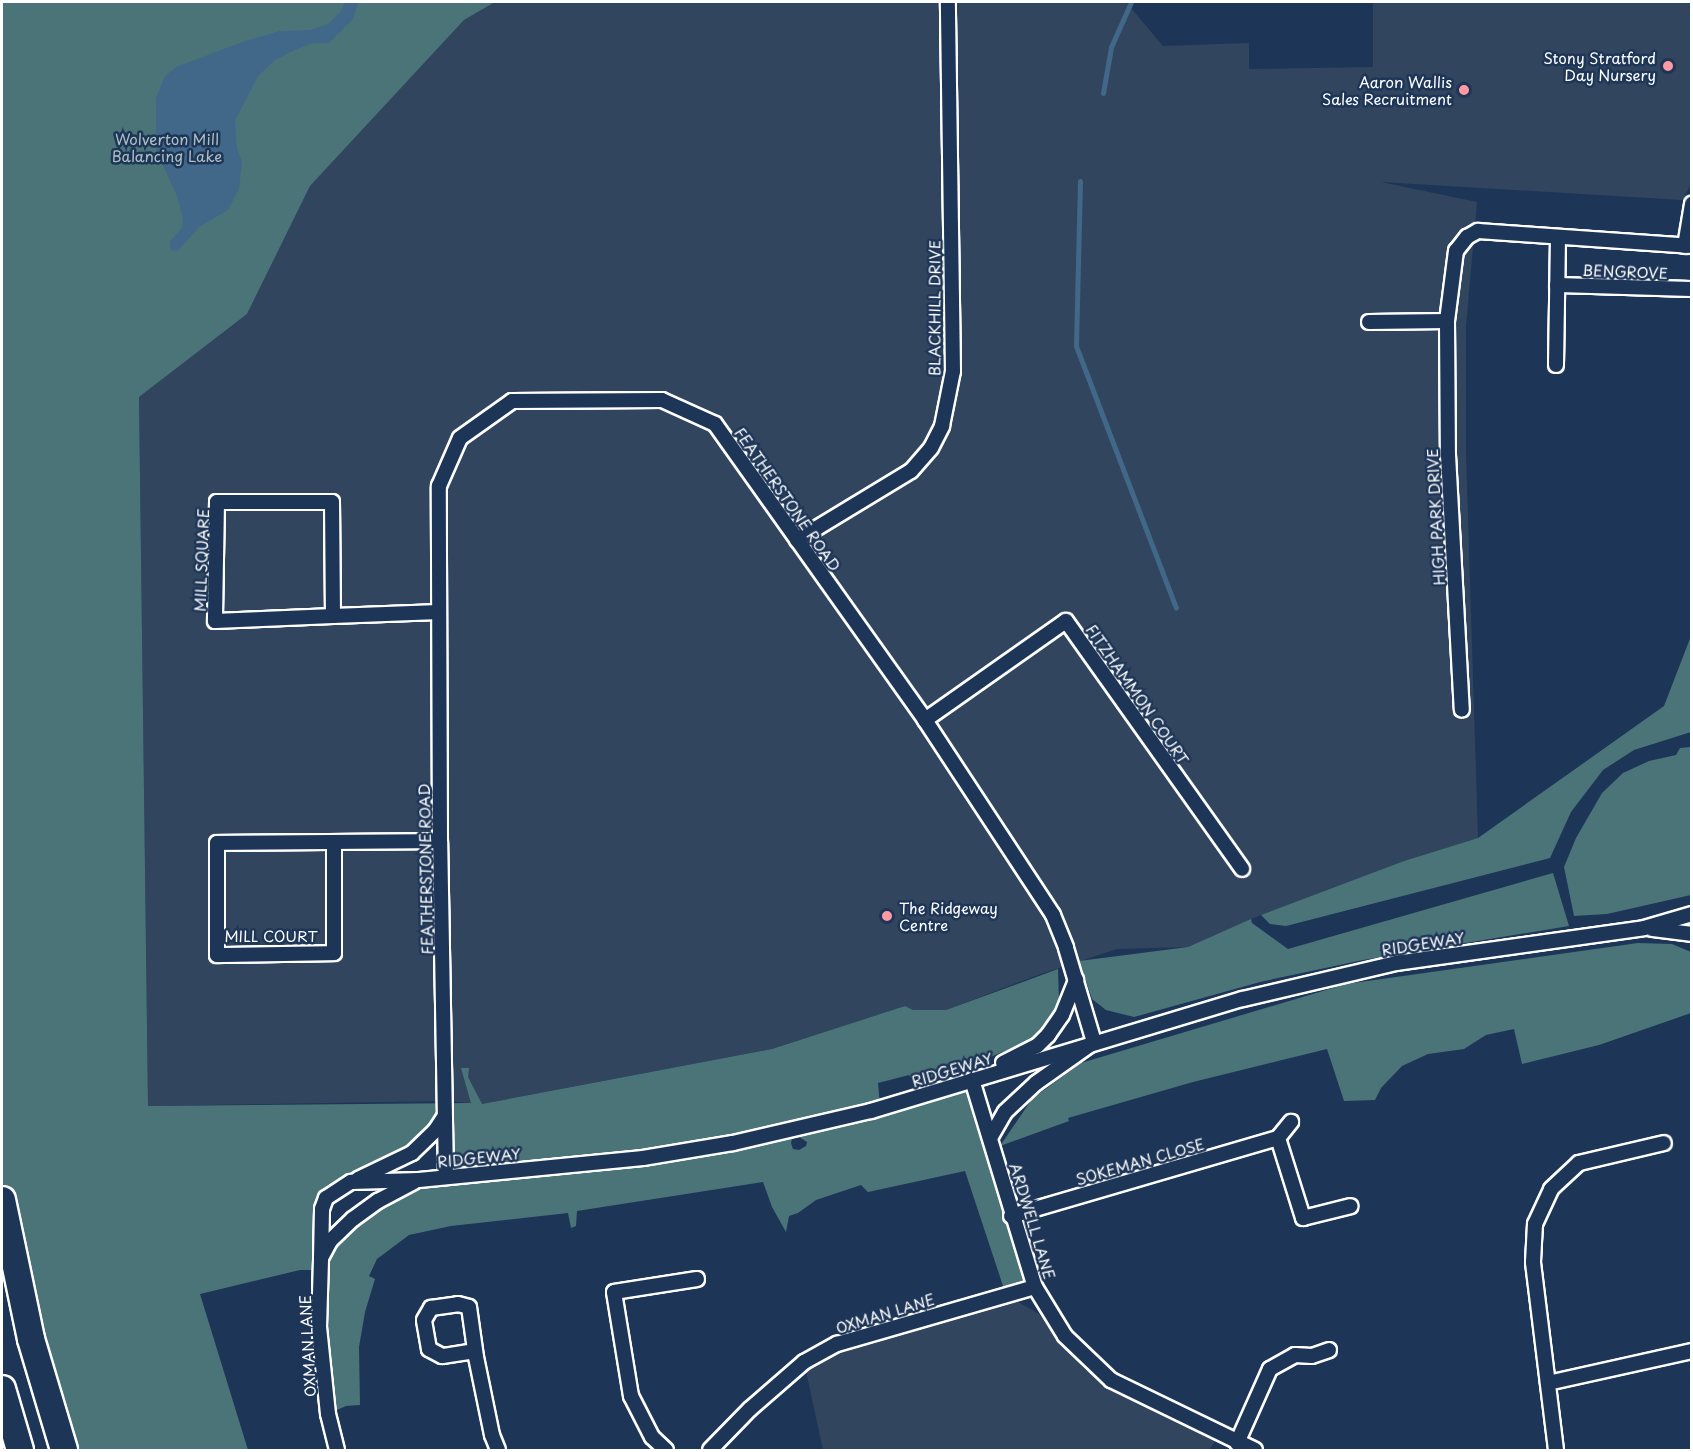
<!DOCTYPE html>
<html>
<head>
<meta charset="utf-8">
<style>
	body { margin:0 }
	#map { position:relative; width:1693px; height:1452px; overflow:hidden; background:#1d3557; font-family:"Playpen Sans",sans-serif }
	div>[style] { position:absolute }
	.built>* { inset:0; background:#32455e }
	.green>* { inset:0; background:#4b7479 }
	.water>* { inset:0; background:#416889 }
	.stream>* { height:5px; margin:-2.5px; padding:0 2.5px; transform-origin:2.5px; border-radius:2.5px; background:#416889 }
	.roads { filter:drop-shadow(2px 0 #fff) drop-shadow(-2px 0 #fff) drop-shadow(0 2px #fff) drop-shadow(0 -2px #fff) }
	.street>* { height:14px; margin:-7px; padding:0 7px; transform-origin:7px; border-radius:7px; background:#1d3557 }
	.highway>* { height:26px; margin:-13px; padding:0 13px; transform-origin:13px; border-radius:13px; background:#1d3557 }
	.dots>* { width:16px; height:16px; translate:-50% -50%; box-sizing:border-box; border:3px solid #1d3557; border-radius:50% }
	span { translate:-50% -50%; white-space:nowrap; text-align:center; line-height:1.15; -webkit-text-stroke:5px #1d3557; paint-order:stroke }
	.poi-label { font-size:15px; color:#fff }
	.right { translate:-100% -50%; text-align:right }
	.left { translate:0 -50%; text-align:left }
	.park-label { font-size:15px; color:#aec0c3 }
	.street-label { font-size:15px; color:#fff }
	.frame { position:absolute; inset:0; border:3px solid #fff; pointer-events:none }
</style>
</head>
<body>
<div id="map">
	<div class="built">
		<div style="clip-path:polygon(495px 2px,1126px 2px,1163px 46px,1249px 43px,1249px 69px,1373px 67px,1373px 2px,1691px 2px,1692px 183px,1682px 200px,1381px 182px,1477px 202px,1466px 326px,1466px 452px,1478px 838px,1404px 861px,1261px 915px,1188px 947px,1117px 949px,1038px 975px,946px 1010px,913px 1010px,905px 1006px,772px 1049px,482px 1104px,446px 1101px,148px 1106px,139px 397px,247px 314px,310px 186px,464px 20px)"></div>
		<div style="clip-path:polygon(1006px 1295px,1039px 1314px,1085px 1370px,1215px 1441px,1209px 1450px,823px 1450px,804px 1362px)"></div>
	</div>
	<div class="green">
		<div style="clip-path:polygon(evenodd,2px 2px,495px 2px,464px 20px,310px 186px,247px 314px,139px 397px,148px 1106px,471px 1103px,461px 1068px,469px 1068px,468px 1077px,482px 1104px,772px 1049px,905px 1006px,913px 1010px,946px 1010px,1058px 969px,1059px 1001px,1049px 1024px,1034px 1039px,959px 1070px,913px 1083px,909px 1075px,878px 1083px,880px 1105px,972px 1080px,1035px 1287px,1006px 1295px,965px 1171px,868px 1192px,861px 1185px,816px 1200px,798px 1213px,789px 1216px,786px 1232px,772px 1207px,763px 1182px,577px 1211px,576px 1226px,571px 1228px,568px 1213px,451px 1226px,409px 1235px,377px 1259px,369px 1276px,375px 1279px,365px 1312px,359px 1347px,360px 1405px,346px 1406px,328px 1414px,320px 1270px,300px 1270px,200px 1294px,248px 1450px,64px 1450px,2px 1200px,2px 2px,444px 1119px,445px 1177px,378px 1201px,321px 1256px,320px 1222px,334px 1191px,412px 1153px,444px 1119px,2px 2px,799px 1137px,807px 1142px,806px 1146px,799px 1150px,793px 1149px,791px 1143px,792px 1139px,799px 1137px)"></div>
		<div style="clip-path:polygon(1691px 636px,1691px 732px,1634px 750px,1603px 770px,1571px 812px,1550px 858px,1286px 926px,1270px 924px,1261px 915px,1404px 861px,1478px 838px,1664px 706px)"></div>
		<div style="clip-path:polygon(1691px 747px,1691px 895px,1607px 914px,1574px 916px,1564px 867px,1576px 838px,1602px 793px,1623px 773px,1649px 761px,1676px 755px,1680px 748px)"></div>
		<div style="clip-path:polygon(1553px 873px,1569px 926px,1363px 960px,1260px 982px,1134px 1017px,1106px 1010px,1092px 999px,1079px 961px,1188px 947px,1251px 919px,1252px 923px,1288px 949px)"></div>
		<div style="clip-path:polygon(1638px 943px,1672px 944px,1691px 952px,1691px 1013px,1599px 1045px,1522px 1064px,1514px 1029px,1486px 1035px,1464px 1049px,1428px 1054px,1402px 1066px,1381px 1088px,1375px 1100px,1344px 1101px,1327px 1049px,1193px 1082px,1068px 1118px,1069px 1121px,1000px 1146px,1032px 1099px,1081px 1063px,1346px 984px)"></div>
	</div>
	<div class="water">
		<div style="clip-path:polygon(345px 2px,358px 2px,356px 10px,353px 19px,329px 43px,314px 43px,297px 49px,275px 60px,258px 76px,235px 121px,237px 148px,242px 162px,239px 189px,228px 210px,199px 227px,178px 251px,170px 250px,170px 241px,182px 228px,183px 219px,177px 196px,156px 150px,156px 98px,165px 76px,176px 67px,245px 41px,280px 31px,310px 30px,328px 24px,341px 11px)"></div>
	</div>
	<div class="stream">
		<div style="left:1103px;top:93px;width:47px;rotate:-80.1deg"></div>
		<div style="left:1111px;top:47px;width:49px;rotate:-66deg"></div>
		<div style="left:1080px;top:181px;width:165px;rotate:91.4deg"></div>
		<div style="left:1076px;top:346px;width:280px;rotate:69.1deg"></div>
	</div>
	<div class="roads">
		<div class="street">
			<div style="left:1685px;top:246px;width:43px;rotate:-80.5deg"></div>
			<div style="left:1557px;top:285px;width:135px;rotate:1.7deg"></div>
			<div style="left:1447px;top:321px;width:134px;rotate:89.6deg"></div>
			<div style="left:1448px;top:455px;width:255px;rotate:86.9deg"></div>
			<div style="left:1369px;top:322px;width:78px;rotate:-0.7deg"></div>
			<div style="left:1447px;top:321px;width:71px;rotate:-82.7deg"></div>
			<div style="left:1456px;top:251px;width:18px;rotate:-52deg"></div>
			<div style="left:1467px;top:237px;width:13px;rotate:-29deg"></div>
			<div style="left:1478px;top:231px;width:215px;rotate:4deg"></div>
			<div style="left:1556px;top:365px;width:128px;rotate:-89.1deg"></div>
			<div style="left:797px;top:540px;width:133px;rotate:-31.2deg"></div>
			<div style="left:911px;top:471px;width:30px;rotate:-49deg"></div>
			<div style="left:931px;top:448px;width:25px;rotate:-63deg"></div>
			<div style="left:942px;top:426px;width:56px;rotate:-78.7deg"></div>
			<div style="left:953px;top:371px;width:369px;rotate:-90.8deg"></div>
			<div style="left:333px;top:616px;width:114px;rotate:-90.5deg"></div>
			<div style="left:332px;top:502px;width:115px;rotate:180deg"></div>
			<div style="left:217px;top:502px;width:119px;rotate:91deg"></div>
			<div style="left:215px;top:621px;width:118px;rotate:-2.4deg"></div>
			<div style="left:333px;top:616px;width:106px;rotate:-2.2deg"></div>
			<div style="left:925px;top:720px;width:172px;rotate:-35.1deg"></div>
			<div style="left:1066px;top:621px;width:304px;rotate:54.6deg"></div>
			<div style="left:334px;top:842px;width:111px;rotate:90deg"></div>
			<div style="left:334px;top:953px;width:117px;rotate:179deg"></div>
			<div style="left:217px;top:955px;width:112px;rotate:-90deg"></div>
			<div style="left:217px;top:843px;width:223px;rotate:-0.5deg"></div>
			<div style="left:1652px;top:929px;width:40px;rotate:7.1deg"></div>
			<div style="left:1003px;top:1063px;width:38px;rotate:-27deg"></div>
			<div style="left:1037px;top:1046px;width:16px;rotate:-45deg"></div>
			<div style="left:1048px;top:1035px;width:24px;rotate:-55deg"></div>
			<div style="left:1062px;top:1015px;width:38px;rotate:-68deg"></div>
			<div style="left:972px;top:1080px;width:216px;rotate:73.1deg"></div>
			<div style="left:1035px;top:1287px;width:57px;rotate:58.5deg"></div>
			<div style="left:1065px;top:1336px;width:64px;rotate:43.7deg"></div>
			<div style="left:1111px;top:1380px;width:160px;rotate:25.9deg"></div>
			<div style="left:1278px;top:1138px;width:21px;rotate:-51deg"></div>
			<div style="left:446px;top:1177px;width:336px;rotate:-91deg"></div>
			<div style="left:440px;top:841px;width:355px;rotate:-90.2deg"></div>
			<div style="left:439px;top:486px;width:52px;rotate:-66.4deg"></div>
			<div style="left:460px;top:438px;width:64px;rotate:-35.4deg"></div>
			<div style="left:512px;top:401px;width:150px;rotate:-0.4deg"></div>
			<div style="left:662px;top:400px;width:58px;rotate:24.4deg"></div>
			<div style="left:715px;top:424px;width:363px;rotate:54.6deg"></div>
			<div style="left:925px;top:720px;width:233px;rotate:56.7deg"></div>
			<div style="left:1053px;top:915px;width:35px;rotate:68deg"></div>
			<div style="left:1066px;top:948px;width:98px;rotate:73.4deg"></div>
			<div style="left:1094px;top:1042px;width:71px;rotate:144.7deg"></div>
			<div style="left:1036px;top:1083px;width:42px;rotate:136.9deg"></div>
			<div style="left:1005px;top:1112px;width:30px;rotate:120deg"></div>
			<div style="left:358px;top:1179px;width:60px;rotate:-25.7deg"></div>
			<div style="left:412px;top:1153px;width:32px;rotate:-44deg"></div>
			<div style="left:435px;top:1131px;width:17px;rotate:-57deg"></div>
			<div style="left:1011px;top:1216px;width:278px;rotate:-16.3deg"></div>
			<div style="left:1278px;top:1138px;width:84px;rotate:72.6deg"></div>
			<div style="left:1303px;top:1218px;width:49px;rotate:-14deg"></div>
			<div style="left:321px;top:1258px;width:49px;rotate:-88.8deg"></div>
			<div style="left:322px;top:1209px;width:12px;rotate:-70deg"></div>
			<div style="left:326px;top:1198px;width:30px;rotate:-33deg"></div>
			<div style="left:351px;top:1182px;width:68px;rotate:-1.7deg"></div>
			<div style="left:419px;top:1180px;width:225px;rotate:-5.6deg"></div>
			<div style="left:643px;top:1158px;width:91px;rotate:-9.5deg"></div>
			<div style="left:733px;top:1143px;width:142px;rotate:-13.1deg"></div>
			<div style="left:871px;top:1111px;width:388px;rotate:-16.8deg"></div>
			<div style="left:1243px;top:999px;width:157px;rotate:-13.2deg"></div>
			<div style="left:1396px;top:963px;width:250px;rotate:-8deg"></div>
			<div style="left:1644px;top:928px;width:50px;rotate:-16.3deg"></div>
			<div style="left:475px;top:1351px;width:33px;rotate:171deg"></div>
			<div style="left:442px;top:1356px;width:15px;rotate:-152deg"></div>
			<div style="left:429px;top:1349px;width:29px;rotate:-100deg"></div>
			<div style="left:424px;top:1320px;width:14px;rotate:-60deg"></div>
			<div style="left:431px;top:1308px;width:27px;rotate:-8deg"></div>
			<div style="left:458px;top:1304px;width:11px;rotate:15deg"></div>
			<div style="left:469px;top:1307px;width:50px;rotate:82deg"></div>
			<div style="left:476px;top:1357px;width:80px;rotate:78.4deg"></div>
			<div style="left:492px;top:1435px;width:16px;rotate:68deg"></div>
			<div style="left:1548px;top:1383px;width:148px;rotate:-12.5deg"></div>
			<div style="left:1237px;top:1443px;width:81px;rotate:-66deg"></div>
			<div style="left:1270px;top:1369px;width:29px;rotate:-29deg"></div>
			<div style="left:1295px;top:1355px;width:17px;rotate:3deg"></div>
			<div style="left:1312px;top:1356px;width:18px;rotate:-19deg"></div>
			<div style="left:337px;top:1450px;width:37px;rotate:-104deg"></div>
			<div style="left:328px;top:1414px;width:87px;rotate:-95.9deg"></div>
			<div style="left:319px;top:1327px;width:69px;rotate:-88.3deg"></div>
			<div style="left:321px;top:1258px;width:19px;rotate:-62deg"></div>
			<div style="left:330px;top:1241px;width:32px;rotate:-44deg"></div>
			<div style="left:353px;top:1219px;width:31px;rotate:-36deg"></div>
			<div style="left:378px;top:1201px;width:41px;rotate:-27.8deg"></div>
			<div style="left:666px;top:1450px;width:19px;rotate:-137deg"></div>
			<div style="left:652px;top:1437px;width:46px;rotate:-117.1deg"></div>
			<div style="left:631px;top:1396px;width:105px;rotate:-99.3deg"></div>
			<div style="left:614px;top:1292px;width:84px;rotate:-8.9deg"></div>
			<div style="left:710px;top:1450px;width:57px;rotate:-45.7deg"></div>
			<div style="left:750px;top:1409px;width:72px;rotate:-41deg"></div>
			<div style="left:804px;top:1362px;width:38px;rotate:-29deg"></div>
			<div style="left:837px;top:1344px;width:206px;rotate:-16.1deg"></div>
			<div style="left:1556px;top:1450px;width:189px;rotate:-97deg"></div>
			<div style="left:1533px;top:1262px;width:38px;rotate:-87deg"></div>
			<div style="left:1535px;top:1224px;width:38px;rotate:-65deg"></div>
			<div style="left:1551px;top:1189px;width:38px;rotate:-43deg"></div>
			<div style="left:1579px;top:1163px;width:87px;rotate:-13.2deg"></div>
		</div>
		<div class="highway">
			<div style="left:2px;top:1200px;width:142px;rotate:78.2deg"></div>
			<div style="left:31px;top:1339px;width:116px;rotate:73.4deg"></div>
			<div style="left:2px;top:1389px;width:64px;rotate:73.6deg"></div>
		</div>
	</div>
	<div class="dots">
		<div style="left:1668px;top:66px;background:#ff9aa2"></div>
		<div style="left:1464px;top:90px;background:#ff9aa2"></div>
		<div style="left:887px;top:916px;background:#ff9aa2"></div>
	</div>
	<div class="poi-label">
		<span class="right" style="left:1656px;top:66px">Stony Stratford<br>Day Nursery</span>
		<span class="right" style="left:1452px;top:90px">Aaron Wallis<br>Sales Recruitment</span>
		<span class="left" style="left:899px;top:916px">The Ridgeway<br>Centre</span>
	</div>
	<div class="park-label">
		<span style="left:167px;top:147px">Wolverton Mill<br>Balancing Lake</span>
	</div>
	<div class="street-label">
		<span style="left:1625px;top:271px;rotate:2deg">BENGROVE</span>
		<span style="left:934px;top:308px;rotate:-90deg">BLACKHILL DRIVE</span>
		<span style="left:788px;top:499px;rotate:55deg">FEATHERSTONE ROAD</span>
		<span style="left:1435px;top:517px;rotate:-93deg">HIGH PARK DRIVE</span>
		<span style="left:201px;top:560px;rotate:-88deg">MILL SQUARE</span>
		<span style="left:1138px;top:694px;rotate:55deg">FITZHAMMON COURT</span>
		<span style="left:425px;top:869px;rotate:-91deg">FEATHERSTONE ROAD</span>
		<span style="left:271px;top:936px">MILL COURT</span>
		<span style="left:1423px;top:943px;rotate:-9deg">RIDGEWAY</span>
		<span style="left:952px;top:1069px;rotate:-17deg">RIDGEWAY</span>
		<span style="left:479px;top:1157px;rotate:-6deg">RIDGEWAY</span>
		<span style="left:1140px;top:1161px;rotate:-16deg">SOKEMAN CLOSE</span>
		<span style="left:1033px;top:1221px;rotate:73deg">ARDWELL LANE</span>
		<span style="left:885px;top:1313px;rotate:-17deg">OXMAN LANE</span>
		<span style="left:307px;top:1346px;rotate:-93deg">OXMAN LANE</span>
	</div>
	<div class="frame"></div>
</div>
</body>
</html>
